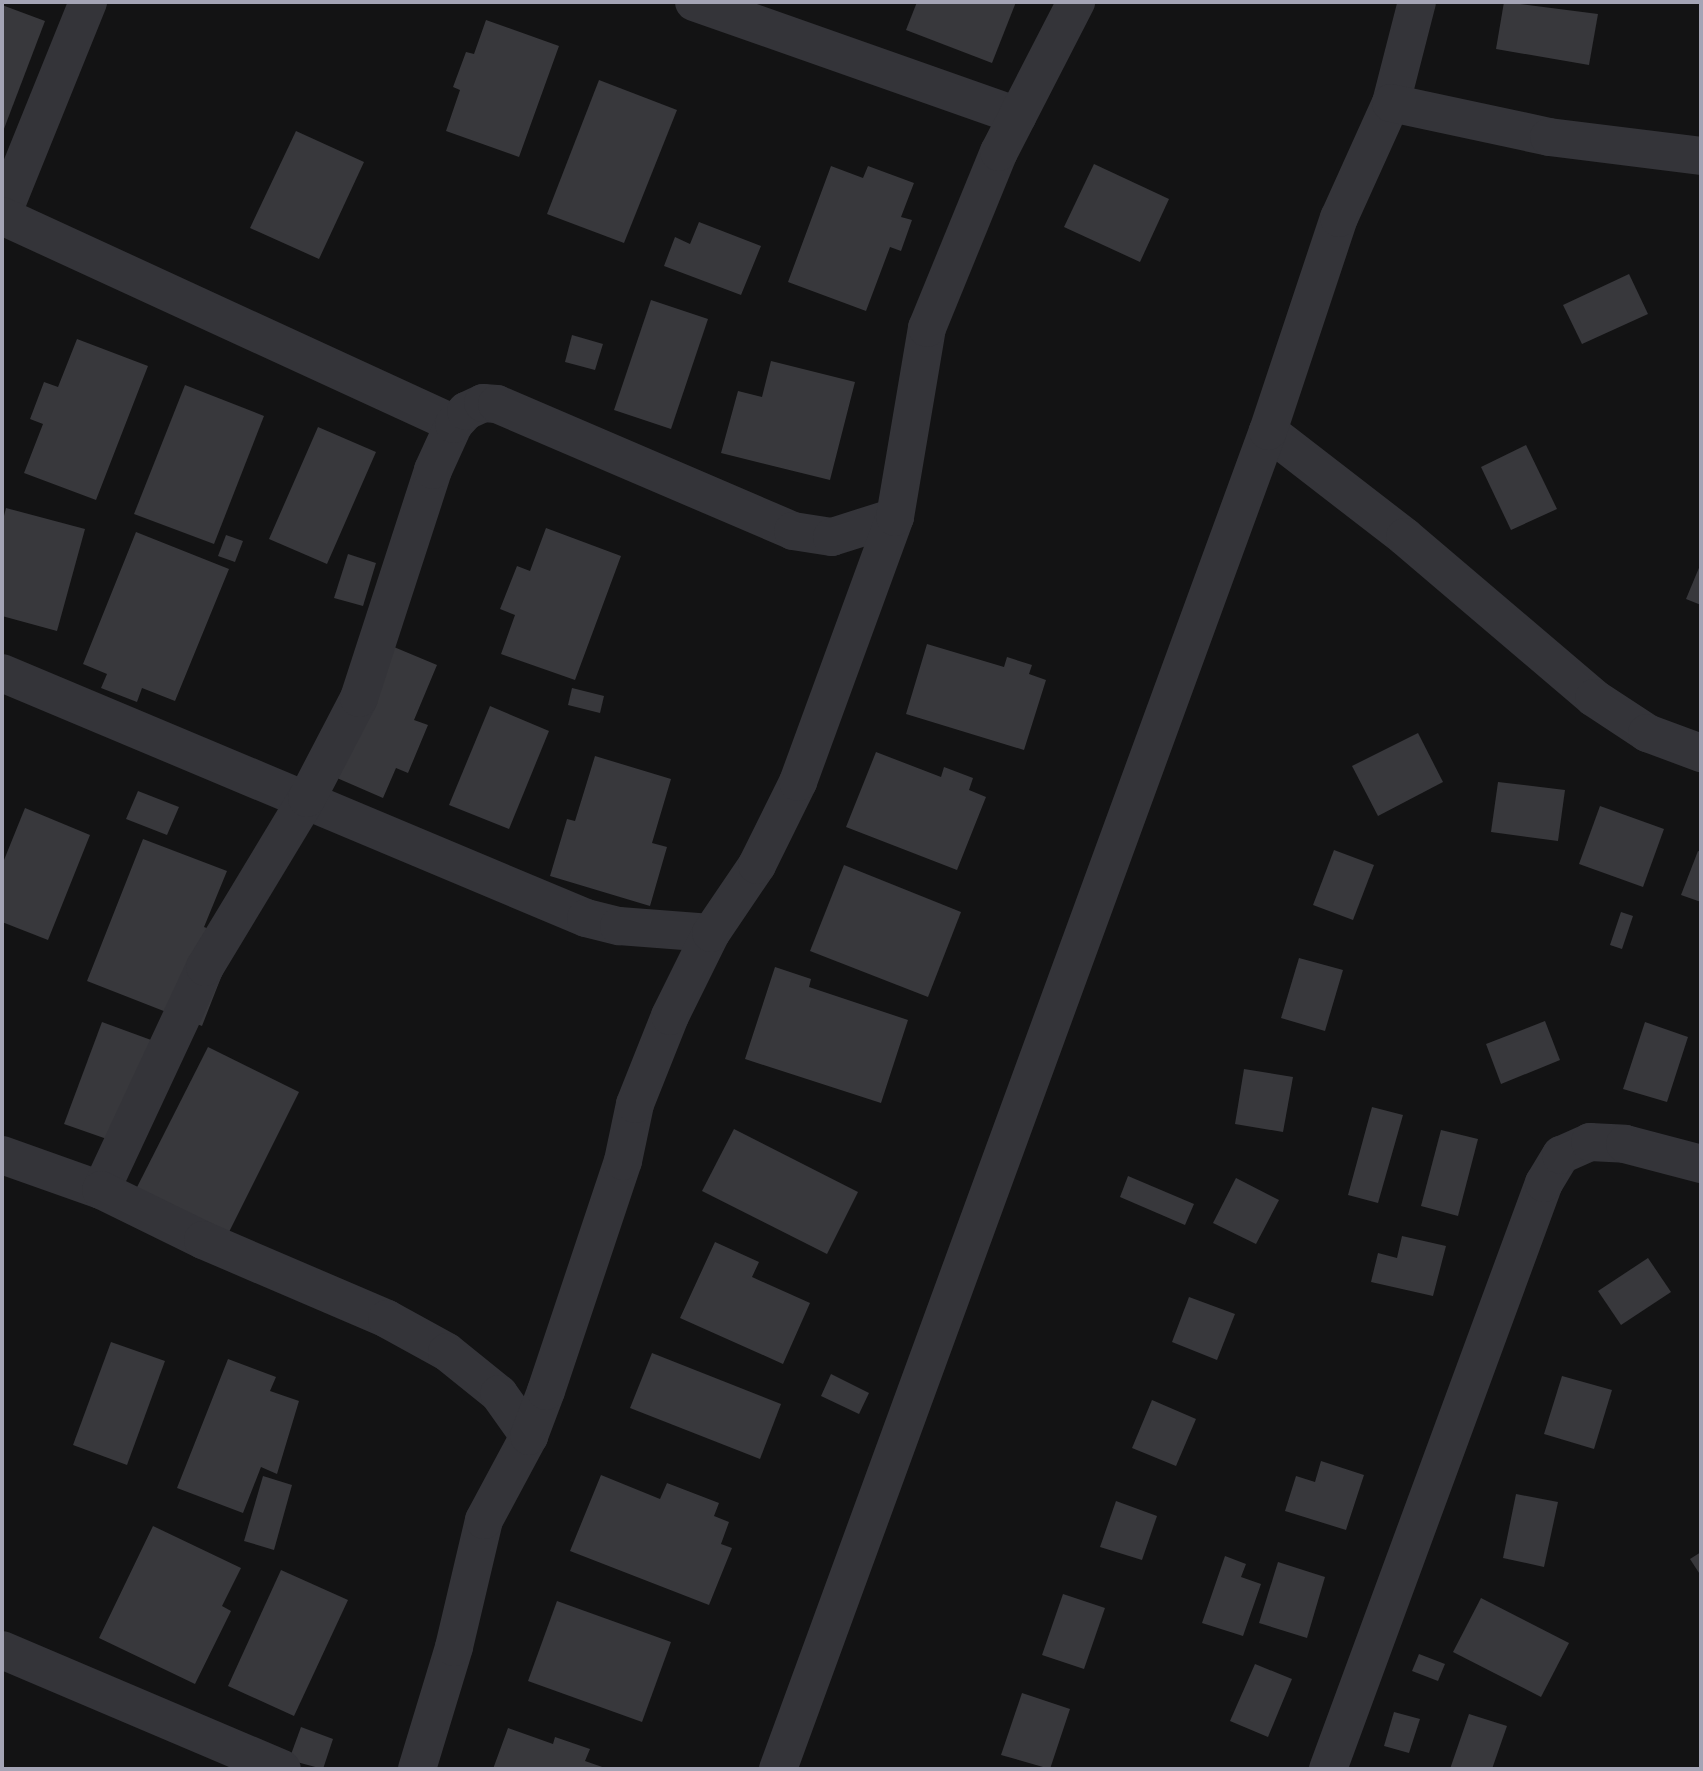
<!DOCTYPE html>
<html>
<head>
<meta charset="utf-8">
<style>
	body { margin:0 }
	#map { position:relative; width:1703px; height:1771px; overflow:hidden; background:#131314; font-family:Rubik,sans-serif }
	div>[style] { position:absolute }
	.building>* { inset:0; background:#38383c }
	.minor>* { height:38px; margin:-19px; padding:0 19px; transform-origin:19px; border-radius:19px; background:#343439 }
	span { translate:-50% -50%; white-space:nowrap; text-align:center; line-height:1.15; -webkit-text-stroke:7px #0e0e0f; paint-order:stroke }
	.frame { position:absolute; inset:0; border:4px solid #a4a4b5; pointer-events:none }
</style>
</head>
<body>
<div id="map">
	<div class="building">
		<div style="clip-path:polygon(917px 2px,1016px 2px,992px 63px,906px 30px)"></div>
		<div style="clip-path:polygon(1504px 2px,1598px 14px,1589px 65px,1496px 49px)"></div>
		<div style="clip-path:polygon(2px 5px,45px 21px,2px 134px)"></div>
		<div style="clip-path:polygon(486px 20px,559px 46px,519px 157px,446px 131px,460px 90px,453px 87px,466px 52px,474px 54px)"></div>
		<div style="clip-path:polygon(599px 80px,677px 110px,624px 243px,547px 214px)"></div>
		<div style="clip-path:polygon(296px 131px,364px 162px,319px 259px,250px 228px)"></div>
		<div style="clip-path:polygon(1094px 164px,1169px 199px,1140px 262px,1064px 227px)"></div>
		<div style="clip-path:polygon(831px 166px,863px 178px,868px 166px,914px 183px,901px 217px,912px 220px,901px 251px,890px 247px,866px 311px,788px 282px)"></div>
		<div style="clip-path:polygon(699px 222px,761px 246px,741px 295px,664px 266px,675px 237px,690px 244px)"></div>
		<div style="clip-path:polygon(1629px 274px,1648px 314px,1582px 344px,1563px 305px)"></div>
		<div style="clip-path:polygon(651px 300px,708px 319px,671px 429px,614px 410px)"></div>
		<div style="clip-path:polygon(572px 335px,603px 344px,595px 370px,565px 362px)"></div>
		<div style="clip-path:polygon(77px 339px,148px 366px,96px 500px,24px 473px,43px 424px,30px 419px,44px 382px,58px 387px)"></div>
		<div style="clip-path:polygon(771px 361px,855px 382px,830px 480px,721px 453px,738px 391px,762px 397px)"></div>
		<div style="clip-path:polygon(185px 385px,264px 416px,214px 544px,134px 514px)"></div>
		<div style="clip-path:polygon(318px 427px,376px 452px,327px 564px,269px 539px)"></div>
		<div style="clip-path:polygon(1526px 445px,1557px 509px,1511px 530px,1481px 467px)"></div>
		<div style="clip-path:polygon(6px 508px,85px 529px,57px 631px,2px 616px,2px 524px)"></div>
		<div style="clip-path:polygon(546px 528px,621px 556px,575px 680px,501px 654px,515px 615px,500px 609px,517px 566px,530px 571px)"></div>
		<div style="clip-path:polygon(136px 532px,229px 569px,175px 701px,142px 688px,137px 702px,101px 688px,107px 674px,83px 664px)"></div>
		<div style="clip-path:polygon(226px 535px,243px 541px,235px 562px,218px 556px)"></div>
		<div style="clip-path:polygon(348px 554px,376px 563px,363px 606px,334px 598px)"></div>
		<div style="clip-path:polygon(1701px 563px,1701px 605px,1686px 599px)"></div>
		<div style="clip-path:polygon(370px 637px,437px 665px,414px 720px,428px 725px,408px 773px,396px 768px,383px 798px,314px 768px)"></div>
		<div style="clip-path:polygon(927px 644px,1004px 667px,1007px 657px,1032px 665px,1029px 674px,1046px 680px,1024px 750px,906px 714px)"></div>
		<div style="clip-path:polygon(572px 688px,604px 696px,600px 713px,568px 705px)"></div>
		<div style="clip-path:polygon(490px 706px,549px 731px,509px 829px,449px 805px)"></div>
		<div style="clip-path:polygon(1418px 733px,1443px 782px,1378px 816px,1352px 766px)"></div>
		<div style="clip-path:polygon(876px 752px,941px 777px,944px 767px,973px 778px,969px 790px,986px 797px,957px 870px,846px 827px)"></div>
		<div style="clip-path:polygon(595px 756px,671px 779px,652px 843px,667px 847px,650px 906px,550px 876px,567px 819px,575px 821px)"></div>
		<div style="clip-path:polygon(1498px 782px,1565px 790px,1558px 841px,1491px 832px)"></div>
		<div style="clip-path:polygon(138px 791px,179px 807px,167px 835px,126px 819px)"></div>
		<div style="clip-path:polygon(1600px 806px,1664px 829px,1643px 887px,1579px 864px)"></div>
		<div style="clip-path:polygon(25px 808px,90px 835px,48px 940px,2px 922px,2px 865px)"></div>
		<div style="clip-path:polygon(143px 839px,227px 871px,204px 927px,236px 939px,202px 1026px,87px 981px)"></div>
		<div style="clip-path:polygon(1334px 850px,1374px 865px,1353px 920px,1313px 905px)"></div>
		<div style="clip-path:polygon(1698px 851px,1701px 852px,1701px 902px,1681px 895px)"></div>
		<div style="clip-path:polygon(844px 865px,961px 912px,928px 997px,810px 951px)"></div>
		<div style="clip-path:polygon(1621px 912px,1633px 916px,1622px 949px,1610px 945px)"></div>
		<div style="clip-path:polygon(1299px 958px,1343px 970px,1325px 1031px,1281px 1018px)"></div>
		<div style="clip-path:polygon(775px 967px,811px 979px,809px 987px,908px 1020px,881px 1103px,745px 1059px)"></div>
		<div style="clip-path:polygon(1545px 1021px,1560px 1060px,1501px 1084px,1486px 1044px)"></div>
		<div style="clip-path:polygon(102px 1022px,162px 1044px,124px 1145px,64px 1124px)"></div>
		<div style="clip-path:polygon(1645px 1022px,1688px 1037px,1667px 1102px,1623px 1089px)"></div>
		<div style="clip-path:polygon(208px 1047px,299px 1092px,222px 1246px,130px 1201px)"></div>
		<div style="clip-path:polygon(1244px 1069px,1293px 1077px,1283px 1132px,1235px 1124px)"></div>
		<div style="clip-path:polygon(1372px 1107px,1403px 1115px,1378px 1203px,1348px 1195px)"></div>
		<div style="clip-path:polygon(734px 1129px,858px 1192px,827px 1254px,702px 1191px)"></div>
		<div style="clip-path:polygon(1441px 1130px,1478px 1139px,1458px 1216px,1421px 1206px)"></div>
		<div style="clip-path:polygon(1128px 1176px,1194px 1204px,1185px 1225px,1120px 1197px)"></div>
		<div style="clip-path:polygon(1236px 1178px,1279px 1200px,1256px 1244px,1213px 1223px)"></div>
		<div style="clip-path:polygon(1402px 1236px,1446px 1246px,1433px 1296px,1371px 1282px,1378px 1253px,1397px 1258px)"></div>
		<div style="clip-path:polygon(715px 1242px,759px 1262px,752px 1277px,810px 1303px,783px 1364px,680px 1318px)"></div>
		<div style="clip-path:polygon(1648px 1258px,1671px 1292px,1621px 1325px,1598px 1291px)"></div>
		<div style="clip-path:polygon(1189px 1297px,1235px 1314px,1217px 1360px,1172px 1342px)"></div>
		<div style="clip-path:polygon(111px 1342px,165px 1361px,127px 1465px,73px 1445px)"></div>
		<div style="clip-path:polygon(652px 1353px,781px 1404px,760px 1459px,630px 1408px)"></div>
		<div style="clip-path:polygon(228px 1359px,276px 1377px,270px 1391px,299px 1401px,277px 1474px,261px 1467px,243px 1513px,177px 1488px)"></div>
		<div style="clip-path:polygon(831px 1374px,869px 1393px,859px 1414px,821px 1396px)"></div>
		<div style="clip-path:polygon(1562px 1376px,1612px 1390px,1594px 1449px,1544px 1434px)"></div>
		<div style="clip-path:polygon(1152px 1400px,1196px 1419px,1176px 1466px,1132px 1448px)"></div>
		<div style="clip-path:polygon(1321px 1461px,1364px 1475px,1346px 1530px,1285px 1511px,1296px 1476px,1315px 1482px)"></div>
		<div style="clip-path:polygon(601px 1475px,660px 1499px,667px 1483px,719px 1503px,714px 1516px,729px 1522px,721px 1544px,732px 1548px,709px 1605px,570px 1551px)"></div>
		<div style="clip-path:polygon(263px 1476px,292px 1485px,274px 1550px,244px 1541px)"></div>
		<div style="clip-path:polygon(1516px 1494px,1558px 1502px,1544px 1567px,1503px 1558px)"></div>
		<div style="clip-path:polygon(1116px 1501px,1157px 1516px,1142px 1560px,1100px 1547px)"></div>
		<div style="clip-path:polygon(153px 1526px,241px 1568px,222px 1606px,231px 1611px,195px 1684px,99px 1638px)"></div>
		<div style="clip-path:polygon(1701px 1552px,1701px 1576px,1690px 1559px)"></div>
		<div style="clip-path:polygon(1225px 1556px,1246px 1564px,1241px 1577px,1261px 1584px,1243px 1636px,1202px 1623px)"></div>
		<div style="clip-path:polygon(1278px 1562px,1325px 1577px,1307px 1638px,1259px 1623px)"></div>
		<div style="clip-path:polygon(281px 1570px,348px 1600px,294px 1716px,228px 1686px)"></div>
		<div style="clip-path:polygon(1063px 1594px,1105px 1608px,1084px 1669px,1042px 1655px)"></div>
		<div style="clip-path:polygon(1481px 1598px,1569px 1643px,1541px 1697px,1453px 1652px)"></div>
		<div style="clip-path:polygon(557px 1601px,671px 1642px,642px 1722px,528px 1681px)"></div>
		<div style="clip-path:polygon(1419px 1654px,1445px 1664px,1438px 1681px,1412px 1671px)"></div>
		<div style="clip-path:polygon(1255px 1664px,1292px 1679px,1268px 1737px,1230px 1721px)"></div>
		<div style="clip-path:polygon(1022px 1693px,1070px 1709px,1050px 1769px,1001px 1755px)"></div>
		<div style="clip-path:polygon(1394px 1712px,1420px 1719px,1409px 1753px,1384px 1746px)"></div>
		<div style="clip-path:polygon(1469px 1714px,1507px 1726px,1492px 1769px,1450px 1769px)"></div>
		<div style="clip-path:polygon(301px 1727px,333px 1739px,323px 1769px,289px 1760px)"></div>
		<div style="clip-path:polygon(508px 1728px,553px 1744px,555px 1737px,590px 1749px,585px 1761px,608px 1769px,493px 1769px)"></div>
	</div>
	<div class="minor">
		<div style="left:694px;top:2px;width:343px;rotate:19.4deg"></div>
		<div style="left:1391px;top:103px;width:104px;rotate:-75.6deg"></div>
		<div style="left:2px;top:215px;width:230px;rotate:-68deg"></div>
		<div style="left:2px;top:216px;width:498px;rotate:24.7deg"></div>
		<div style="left:1268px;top:431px;width:173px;rotate:37.7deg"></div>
		<div style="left:1405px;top:537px;width:248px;rotate:40.4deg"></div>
		<div style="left:1594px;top:698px;width:64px;rotate:33.4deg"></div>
		<div style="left:1647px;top:733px;width:58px;rotate:20.3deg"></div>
		<div style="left:2px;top:673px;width:633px;rotate:22.76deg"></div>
		<div style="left:586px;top:918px;width:34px;rotate:14deg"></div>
		<div style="left:619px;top:926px;width:92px;rotate:4.4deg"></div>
		<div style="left:2px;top:1155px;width:105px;rotate:19.5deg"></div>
		<div style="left:101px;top:1190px;width:246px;rotate:-65deg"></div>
		<div style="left:205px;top:967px;width:197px;rotate:-58.9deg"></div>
		<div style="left:307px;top:798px;width:113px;rotate:-62.5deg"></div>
		<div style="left:359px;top:698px;width:240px;rotate:-72deg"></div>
		<div style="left:433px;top:470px;width:51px;rotate:-65.5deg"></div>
		<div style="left:454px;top:424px;width:18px;rotate:-47deg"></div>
		<div style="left:466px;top:411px;width:19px;rotate:-25deg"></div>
		<div style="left:483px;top:403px;width:14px;rotate:4deg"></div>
		<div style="left:497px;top:404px;width:322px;rotate:23.2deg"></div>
		<div style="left:793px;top:531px;width:39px;rotate:9deg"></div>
		<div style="left:832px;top:537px;width:66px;rotate:-17.6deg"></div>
		<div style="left:101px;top:1190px;width:114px;rotate:26.1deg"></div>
		<div style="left:203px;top:1240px;width:200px;rotate:23.2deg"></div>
		<div style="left:387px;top:1319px;width:68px;rotate:28.8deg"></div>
		<div style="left:447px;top:1352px;width:67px;rotate:38.9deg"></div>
		<div style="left:499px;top:1394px;width:52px;rotate:54.5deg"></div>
		<div style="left:2px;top:1650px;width:304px;rotate:23deg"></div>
		<div style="left:417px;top:1769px;width:127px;rotate:-73.1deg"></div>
		<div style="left:454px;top:1647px;width:130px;rotate:-76.7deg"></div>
		<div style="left:484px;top:1520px;width:95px;rotate:-61.8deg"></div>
		<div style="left:529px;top:1436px;width:48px;rotate:-69.3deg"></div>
		<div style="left:546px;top:1391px;width:243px;rotate:-71.5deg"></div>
		<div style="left:623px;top:1161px;width:58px;rotate:-78.1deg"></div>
		<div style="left:635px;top:1104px;width:95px;rotate:-68.3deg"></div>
		<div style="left:670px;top:1016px;width:93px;rotate:-63.7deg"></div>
		<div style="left:711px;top:933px;width:82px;rotate:-55.9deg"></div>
		<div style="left:757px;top:865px;width:93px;rotate:-63.7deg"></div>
		<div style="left:798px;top:782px;width:282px;rotate:-69.9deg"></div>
		<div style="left:895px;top:517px;width:192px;rotate:-80.4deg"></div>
		<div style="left:927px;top:328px;width:190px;rotate:-67.8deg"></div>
		<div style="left:999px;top:152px;width:169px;rotate:-62.8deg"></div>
		<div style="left:778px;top:1769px;width:1425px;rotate:-69.89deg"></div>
		<div style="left:1268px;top:431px;width:225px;rotate:-71.6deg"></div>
		<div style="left:1339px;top:218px;width:126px;rotate:-65.7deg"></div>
		<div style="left:1391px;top:103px;width:162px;rotate:12.1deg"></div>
		<div style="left:1549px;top:137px;width:153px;rotate:7.1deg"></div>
		<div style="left:1328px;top:1769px;width:625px;rotate:-69.77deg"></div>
		<div style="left:1544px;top:1183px;width:33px;rotate:-59deg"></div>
		<div style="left:1561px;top:1155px;width:32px;rotate:-24deg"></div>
		<div style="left:1590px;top:1142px;width:35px;rotate:3deg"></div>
		<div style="left:1625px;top:1144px;width:79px;rotate:14.7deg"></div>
	</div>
	<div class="frame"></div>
</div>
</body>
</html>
